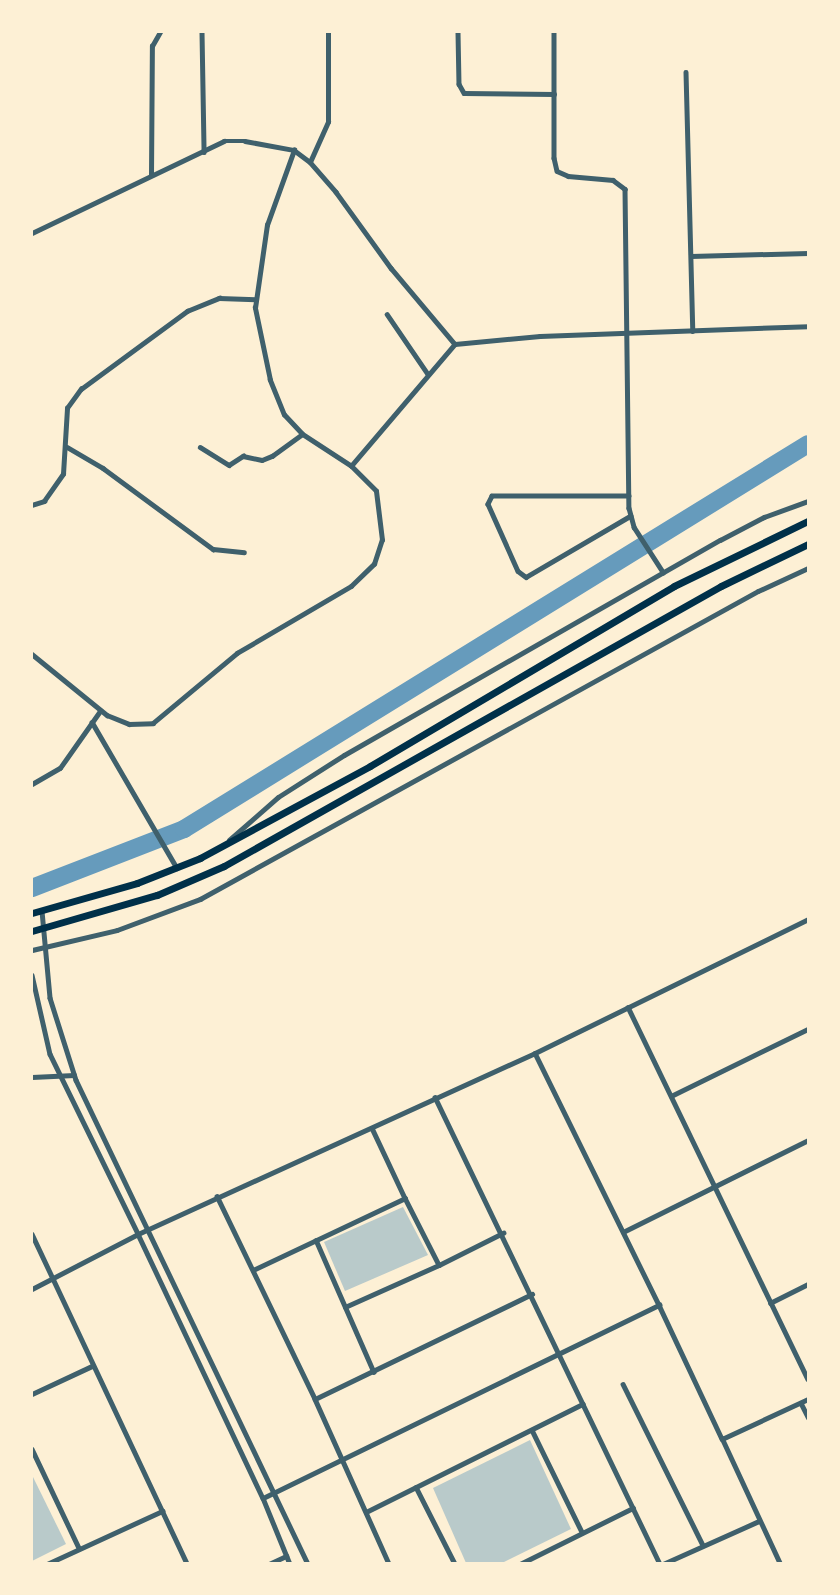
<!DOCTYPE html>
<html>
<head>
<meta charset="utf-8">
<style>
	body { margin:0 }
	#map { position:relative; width:840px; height:1595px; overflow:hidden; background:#fdf0d5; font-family:Rubik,sans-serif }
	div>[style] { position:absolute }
	.green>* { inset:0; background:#b9caca }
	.river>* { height:18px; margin:-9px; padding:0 9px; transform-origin:9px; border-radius:9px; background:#669bbc }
	.minor>* { height:4.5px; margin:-2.25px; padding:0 2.25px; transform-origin:2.25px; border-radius:2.25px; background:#3f606c }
	.tertiary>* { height:5px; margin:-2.5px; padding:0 2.5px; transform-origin:2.5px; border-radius:2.5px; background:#3f606c }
	.trunk>* { height:7px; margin:-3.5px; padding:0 3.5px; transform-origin:3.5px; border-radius:3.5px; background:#003049 }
	span { translate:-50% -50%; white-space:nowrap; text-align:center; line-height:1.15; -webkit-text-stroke:4.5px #fdf0d5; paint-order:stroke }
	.frame { position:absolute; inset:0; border:33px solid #fdf0d5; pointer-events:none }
</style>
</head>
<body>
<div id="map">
	<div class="green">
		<div style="clip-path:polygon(403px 1207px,428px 1255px,345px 1291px,324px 1242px)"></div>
		<div style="clip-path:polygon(530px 1440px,571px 1529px,502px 1563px,466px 1563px,433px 1488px)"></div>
		<div style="clip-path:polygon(32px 1475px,66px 1544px,32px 1561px)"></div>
	</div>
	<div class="river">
		<div style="left:32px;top:888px;width:163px;rotate:-21.2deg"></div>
		<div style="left:184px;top:829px;width:733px;rotate:-31.67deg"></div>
	</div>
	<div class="minor">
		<div style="left:202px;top:32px;width:120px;rotate:89deg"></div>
		<div style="left:458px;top:32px;width:52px;rotate:88.9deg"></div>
		<div style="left:459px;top:84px;width:10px;rotate:61deg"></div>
		<div style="left:464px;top:93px;width:90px;rotate:0.6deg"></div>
		<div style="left:554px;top:32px;width:126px;rotate:90deg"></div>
		<div style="left:554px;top:158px;width:13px;rotate:77deg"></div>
		<div style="left:557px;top:171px;width:12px;rotate:24deg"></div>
		<div style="left:568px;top:176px;width:45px;rotate:5.1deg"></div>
		<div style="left:613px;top:180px;width:15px;rotate:37deg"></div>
		<div style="left:625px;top:189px;width:319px;rotate:89.3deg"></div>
		<div style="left:629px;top:508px;width:20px;rotate:75deg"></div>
		<div style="left:634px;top:527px;width:54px;rotate:57.2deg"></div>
		<div style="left:686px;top:72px;width:259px;rotate:88.5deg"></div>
		<div style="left:310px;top:162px;width:44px;rotate:-65.8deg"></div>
		<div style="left:328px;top:122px;width:90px;rotate:-90deg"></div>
		<div style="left:151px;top:175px;width:129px;rotate:-89.6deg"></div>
		<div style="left:152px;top:46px;width:16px;rotate:-60deg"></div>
		<div style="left:32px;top:233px;width:213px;rotate:-25.6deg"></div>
		<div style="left:224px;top:141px;width:21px"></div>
		<div style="left:245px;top:141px;width:50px;rotate:10.4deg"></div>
		<div style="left:691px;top:256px;width:117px;rotate:-1.5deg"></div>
		<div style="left:387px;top:314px;width:73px;rotate:55.7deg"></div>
		<div style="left:67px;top:447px;width:42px;rotate:30.3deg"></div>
		<div style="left:103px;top:468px;width:137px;rotate:36.4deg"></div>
		<div style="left:213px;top:549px;width:31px;rotate:6deg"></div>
		<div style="left:200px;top:447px;width:34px;rotate:32deg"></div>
		<div style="left:229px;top:465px;width:17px;rotate:-33deg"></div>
		<div style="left:243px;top:456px;width:19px;rotate:12deg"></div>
		<div style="left:262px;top:460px;width:11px;rotate:-22deg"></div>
		<div style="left:272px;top:456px;width:37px;rotate:-36deg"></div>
		<div style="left:351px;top:466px;width:160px;rotate:-49.6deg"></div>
		<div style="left:629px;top:496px;width:137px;rotate:180deg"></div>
		<div style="left:492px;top:496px;width:9px;rotate:117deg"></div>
		<div style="left:488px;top:504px;width:73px;rotate:65.9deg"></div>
		<div style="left:518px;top:571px;width:10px;rotate:37deg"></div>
		<div style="left:526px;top:577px;width:121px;rotate:-30.4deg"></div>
		<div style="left:32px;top:505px;width:13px;rotate:-18deg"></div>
		<div style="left:44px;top:501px;width:33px;rotate:-55deg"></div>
		<div style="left:63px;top:474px;width:66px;rotate:-86.5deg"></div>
		<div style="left:67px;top:408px;width:24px;rotate:-54deg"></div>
		<div style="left:81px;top:389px;width:132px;rotate:-36.3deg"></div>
		<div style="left:187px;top:311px;width:35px;rotate:-22deg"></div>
		<div style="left:219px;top:298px;width:36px;rotate:2deg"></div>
		<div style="left:32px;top:654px;width:97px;rotate:39.1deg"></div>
		<div style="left:107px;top:715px;width:24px;rotate:22deg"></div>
		<div style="left:129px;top:724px;width:24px;rotate:-2deg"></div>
		<div style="left:153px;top:723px;width:109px;rotate:-39.8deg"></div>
		<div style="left:237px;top:653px;width:132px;rotate:-30.4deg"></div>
		<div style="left:351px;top:586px;width:32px;rotate:-44deg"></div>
		<div style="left:374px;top:564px;width:25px;rotate:-72deg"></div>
		<div style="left:382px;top:540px;width:49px;rotate:-97deg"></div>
		<div style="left:376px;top:491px;width:35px;rotate:-135deg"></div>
		<div style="left:351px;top:466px;width:59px;rotate:-146.9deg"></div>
		<div style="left:302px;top:434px;width:26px;rotate:-133deg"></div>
		<div style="left:284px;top:415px;width:38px;rotate:-112deg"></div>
		<div style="left:270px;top:380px;width:74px;rotate:-101.8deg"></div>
		<div style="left:255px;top:308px;width:84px;rotate:-81.8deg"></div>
		<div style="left:267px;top:225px;width:80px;rotate:-70.2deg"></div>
		<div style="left:294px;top:150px;width:20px;rotate:37deg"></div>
		<div style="left:310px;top:162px;width:40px;rotate:49deg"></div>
		<div style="left:336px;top:192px;width:94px;rotate:54.1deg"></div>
		<div style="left:391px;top:268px;width:99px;rotate:49.9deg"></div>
		<div style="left:455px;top:344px;width:85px;rotate:-5.4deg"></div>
		<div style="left:540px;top:336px;width:268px;rotate:-2.1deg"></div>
		<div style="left:92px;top:722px;width:169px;rotate:59.8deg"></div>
		<div style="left:32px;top:784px;width:32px;rotate:-30deg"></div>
		<div style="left:60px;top:768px;width:70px;rotate:-54.9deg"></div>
		<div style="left:42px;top:911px;width:87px;rotate:84.7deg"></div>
		<div style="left:50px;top:998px;width:86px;rotate:72.4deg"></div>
		<div style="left:76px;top:1080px;width:537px;rotate:64.39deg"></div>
		<div style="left:32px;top:975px;width:81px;rotate:77.2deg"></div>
		<div style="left:50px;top:1054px;width:200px;rotate:63.9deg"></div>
		<div style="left:138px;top:1234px;width:436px;rotate:-24.5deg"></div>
		<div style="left:535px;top:1053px;width:304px;rotate:-26.1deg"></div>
		<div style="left:628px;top:1007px;width:413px;rotate:64.2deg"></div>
		<div style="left:535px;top:1053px;width:281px;rotate:63.8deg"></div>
		<div style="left:32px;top:1077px;width:42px;rotate:-2.7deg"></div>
		<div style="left:671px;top:1096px;width:153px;rotate:-26.1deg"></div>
		<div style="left:435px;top:1097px;width:518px;rotate:64.28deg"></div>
		<div style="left:372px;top:1128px;width:77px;rotate:64.8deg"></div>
		<div style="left:217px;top:1196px;width:225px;rotate:64.2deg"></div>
		<div style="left:315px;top:1399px;width:181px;rotate:65.8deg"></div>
		<div style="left:623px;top:1232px;width:207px;rotate:-26.4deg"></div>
		<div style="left:32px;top:1234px;width:365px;rotate:64.8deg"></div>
		<div style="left:316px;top:1240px;width:144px;rotate:66.3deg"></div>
		<div style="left:253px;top:1270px;width:168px;rotate:-25.3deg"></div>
		<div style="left:405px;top:1198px;width:75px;rotate:63.1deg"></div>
		<div style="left:439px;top:1265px;width:72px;rotate:-26.6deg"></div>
		<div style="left:32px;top:1289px;width:119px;rotate:-27.4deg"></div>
		<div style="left:138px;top:1234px;width:292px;rotate:64.7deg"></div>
		<div style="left:263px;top:1498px;width:71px;rotate:67.8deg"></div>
		<div style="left:770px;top:1303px;width:42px;rotate:-26.6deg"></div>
		<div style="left:345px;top:1307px;width:103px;rotate:-24.1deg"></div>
		<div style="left:623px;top:1384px;width:180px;rotate:63.6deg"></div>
		<div style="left:32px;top:1394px;width:66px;rotate:-25deg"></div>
		<div style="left:315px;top:1399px;width:241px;rotate:-25.8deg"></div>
		<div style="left:801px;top:1403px;width:16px;rotate:63deg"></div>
		<div style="left:532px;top:1430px;width:114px;rotate:63.9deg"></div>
		<div style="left:32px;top:1449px;width:110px;rotate:64.6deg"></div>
		<div style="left:416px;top:1487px;width:86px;rotate:63.1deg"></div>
		<div style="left:263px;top:1498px;width:441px;rotate:-26deg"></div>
		<div style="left:659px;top:1305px;width:148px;rotate:64.8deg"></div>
		<div style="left:366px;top:1512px;width:242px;rotate:-26.5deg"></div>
		<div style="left:47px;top:1564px;width:127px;rotate:-24.7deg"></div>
		<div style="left:269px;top:1564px;width:19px;rotate:-25deg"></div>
		<div style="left:520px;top:1564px;width:126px;rotate:-26.4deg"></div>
		<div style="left:663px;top:1564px;width:105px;rotate:-24.1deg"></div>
		<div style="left:780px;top:1564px;width:138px;rotate:-114.9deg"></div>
		<div style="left:722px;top:1439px;width:95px;rotate:-24.9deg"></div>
	</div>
	<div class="tertiary">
		<div style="left:229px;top:840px;width:65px;rotate:-41.3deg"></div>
		<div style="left:278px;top:797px;width:78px;rotate:-32.5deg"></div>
		<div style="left:344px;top:755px;width:433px;rotate:-29.8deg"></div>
		<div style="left:720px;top:540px;width:50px;rotate:-27.6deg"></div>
		<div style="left:764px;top:517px;width:47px;rotate:-20deg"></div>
		<div style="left:32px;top:950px;width:87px;rotate:-13.2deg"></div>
		<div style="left:117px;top:930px;width:89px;rotate:-20.5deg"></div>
		<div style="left:200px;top:899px;width:637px;rotate:-28.9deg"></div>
		<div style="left:758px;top:591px;width:55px;rotate:-24.7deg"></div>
	</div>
	<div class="trunk">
		<div style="left:32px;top:913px;width:109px;rotate:-15.9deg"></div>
		<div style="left:137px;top:883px;width:68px;rotate:-21.6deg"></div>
		<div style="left:200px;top:858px;width:193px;rotate:-28.4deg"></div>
		<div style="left:370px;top:766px;width:353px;rotate:-30.6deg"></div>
		<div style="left:674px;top:586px;width:149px;rotate:-25.9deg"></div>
		<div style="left:32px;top:931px;width:130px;rotate:-16.1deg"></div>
		<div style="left:157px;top:895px;width:73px;rotate:-23.4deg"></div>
		<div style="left:224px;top:866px;width:570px;rotate:-29.4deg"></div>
		<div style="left:721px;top:586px;width:97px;rotate:-25.8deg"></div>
	</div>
	<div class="frame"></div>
</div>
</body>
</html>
